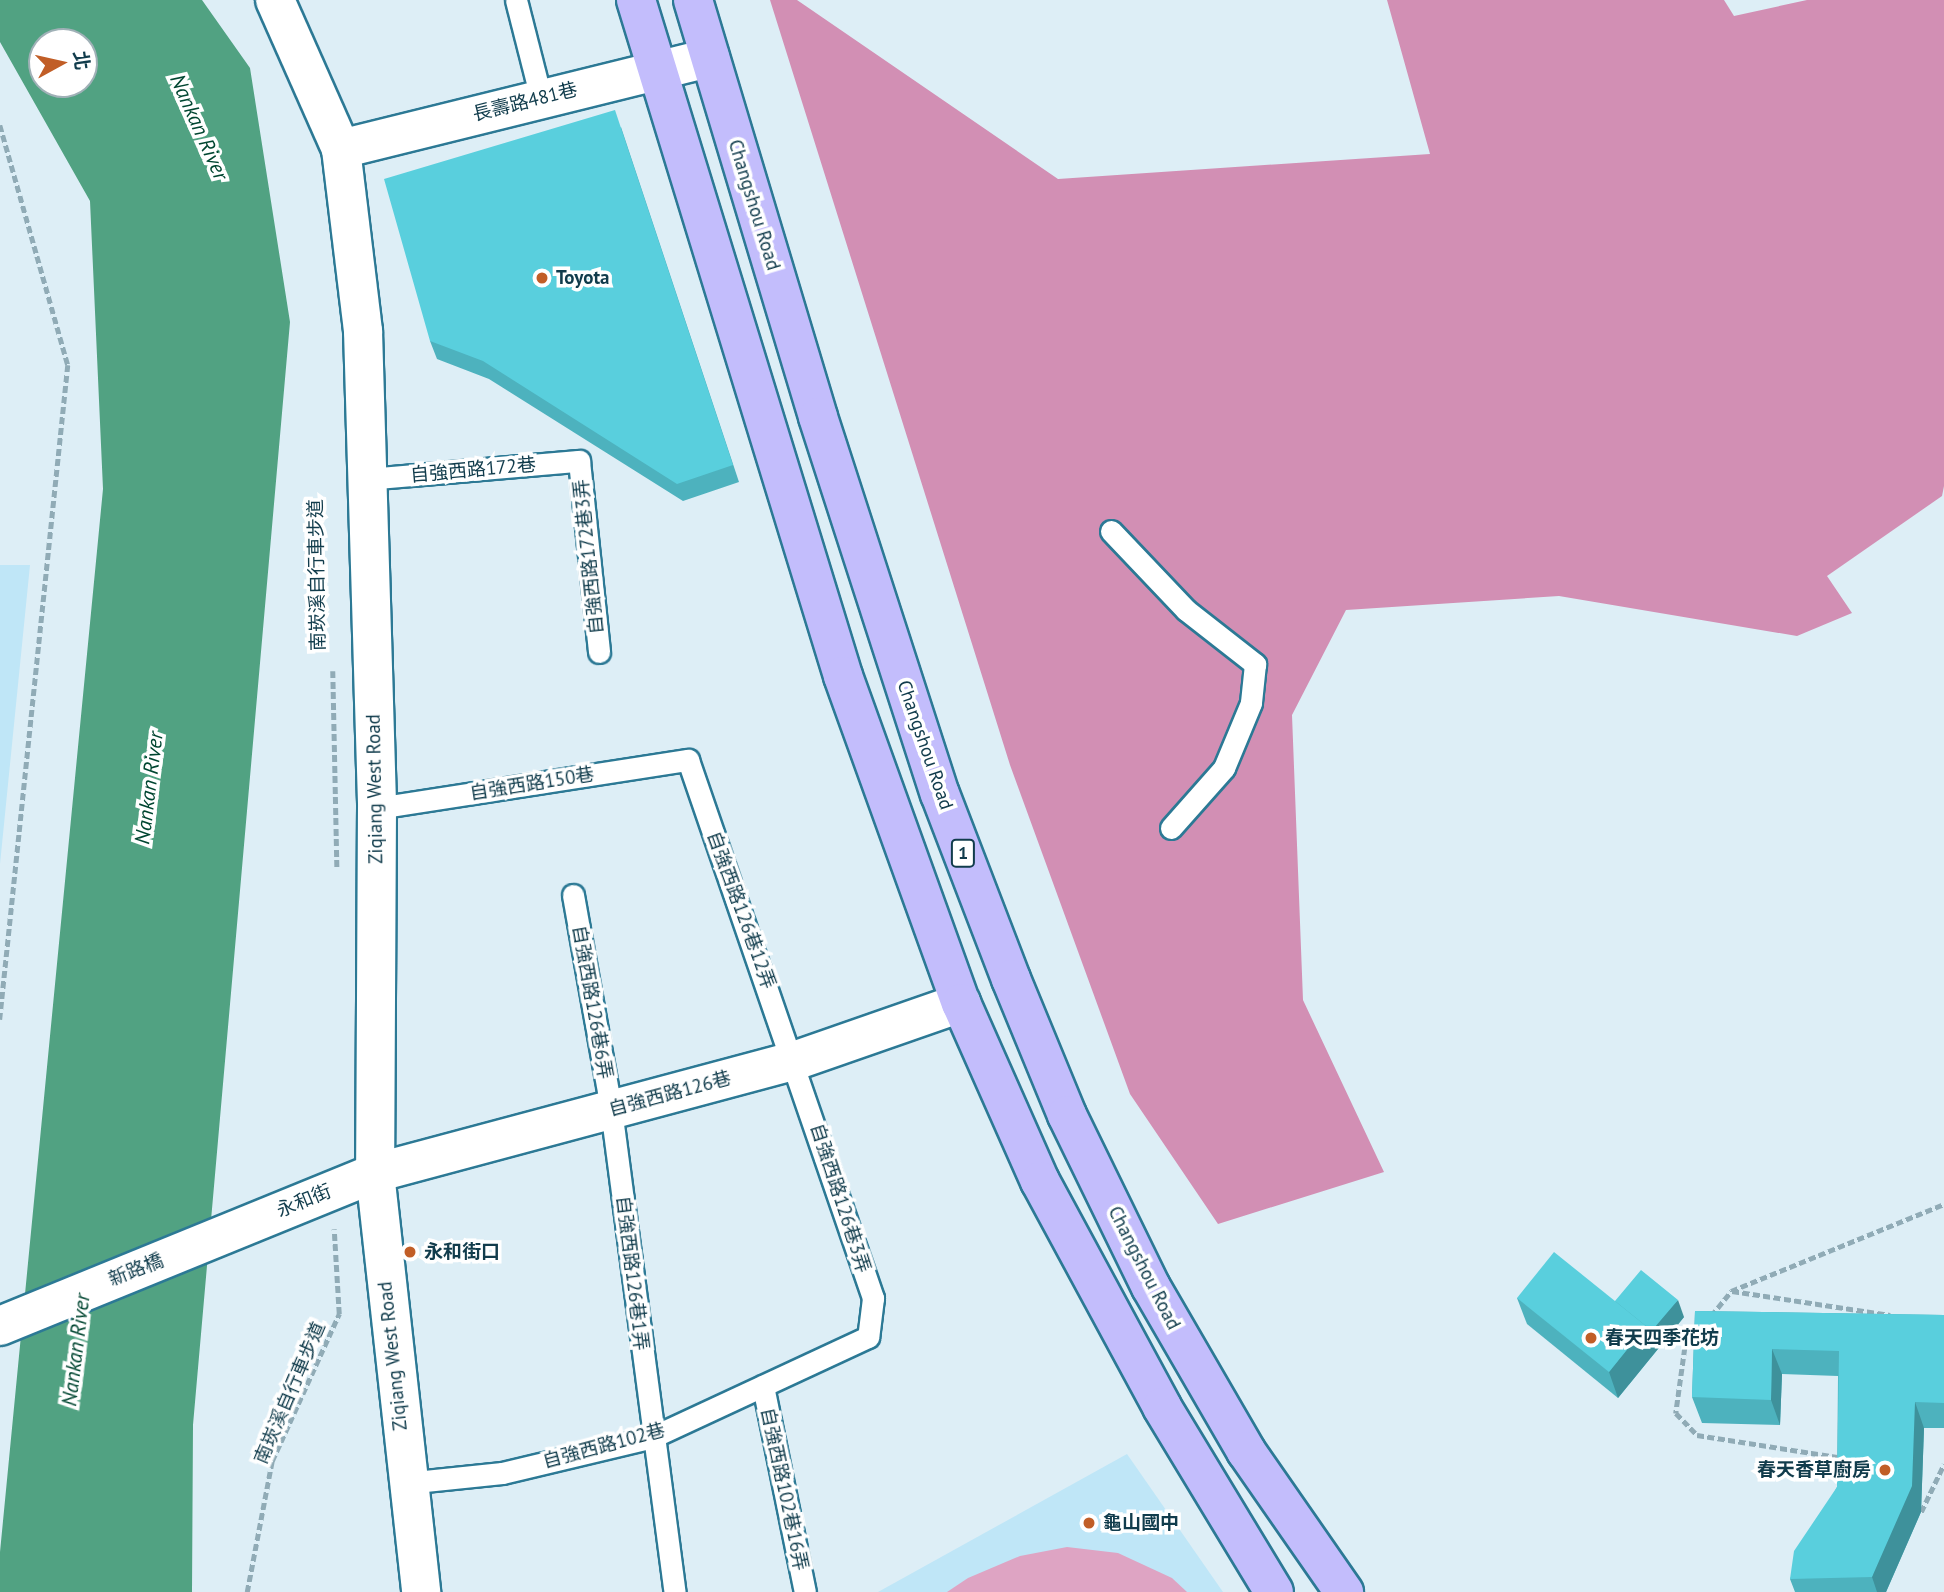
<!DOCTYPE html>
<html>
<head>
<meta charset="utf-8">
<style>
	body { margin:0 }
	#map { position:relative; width:1944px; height:1592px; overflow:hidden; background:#ddeef6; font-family:"PT Sans","Noto Sans TC",sans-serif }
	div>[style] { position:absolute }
	.built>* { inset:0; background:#bfe6f7 }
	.green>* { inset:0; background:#dea4c3 }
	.forest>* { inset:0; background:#d28fb4 }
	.water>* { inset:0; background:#51a282 }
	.path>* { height:4.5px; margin-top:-2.25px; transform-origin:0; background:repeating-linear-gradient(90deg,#90abb6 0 7px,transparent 0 10.5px) }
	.roads { filter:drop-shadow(2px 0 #2c7995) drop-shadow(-2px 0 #2c7995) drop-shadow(0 2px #2c7995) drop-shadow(0 -2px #2c7995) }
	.service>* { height:21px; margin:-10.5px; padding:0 10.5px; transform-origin:10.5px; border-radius:10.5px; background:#fff }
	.minor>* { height:38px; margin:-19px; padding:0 19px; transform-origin:19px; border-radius:19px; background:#fff }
	.primary>* { height:38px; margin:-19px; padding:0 19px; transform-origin:19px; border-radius:19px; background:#c3bdfc }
	.wall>* { inset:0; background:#4db2be }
	.shaded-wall>* { inset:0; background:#3e919b }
	.building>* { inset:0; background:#59cfdd }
	.dots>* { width:19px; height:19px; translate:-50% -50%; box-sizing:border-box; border:4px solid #fff; border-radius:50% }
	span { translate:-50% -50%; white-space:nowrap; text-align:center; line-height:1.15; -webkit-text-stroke:7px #fff; paint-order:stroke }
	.shield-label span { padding:2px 5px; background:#fff; border:2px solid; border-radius:5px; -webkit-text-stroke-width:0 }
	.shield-label { font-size:18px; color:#113c4c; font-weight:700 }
	.street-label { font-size:19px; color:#113c4c }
	.poi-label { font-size:19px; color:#113c4c; font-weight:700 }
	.left { translate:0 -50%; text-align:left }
	.right { translate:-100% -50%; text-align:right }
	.water-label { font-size:21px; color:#004631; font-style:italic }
	.north { position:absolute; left:28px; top:28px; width:70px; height:70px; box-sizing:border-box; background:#fff; border:2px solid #a0b1b7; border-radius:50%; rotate:82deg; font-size:19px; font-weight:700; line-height:28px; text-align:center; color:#113c4c }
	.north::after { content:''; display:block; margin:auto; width:24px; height:32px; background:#c15e27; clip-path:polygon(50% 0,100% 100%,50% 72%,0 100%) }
</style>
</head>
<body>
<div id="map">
	<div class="built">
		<div style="clip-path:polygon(0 565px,30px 565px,0 864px)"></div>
		<div style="clip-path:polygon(1127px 1454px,1223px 1592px,878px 1592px)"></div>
	</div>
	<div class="green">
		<div style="clip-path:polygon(1067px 1547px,1118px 1553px,1172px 1578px,1187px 1592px,947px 1592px,968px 1578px,1020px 1556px)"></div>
	</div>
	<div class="forest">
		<div style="clip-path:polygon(770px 0,797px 0,1058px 179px,1430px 154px,1387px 0,1724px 0,1734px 16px,1807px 0,1944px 0,1944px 486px,1942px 496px,1827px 576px,1852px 613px,1797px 636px,1559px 596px,1346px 610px,1292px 715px,1303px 1000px,1384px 1172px,1218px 1224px,1130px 1094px,1010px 765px)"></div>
	</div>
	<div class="water">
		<div style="clip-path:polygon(evenodd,0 0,202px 0,250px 68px,290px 322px,193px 1425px,192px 1592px,0 1592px,0 1552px,103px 489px,90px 201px,0 42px,0 0,42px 42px,84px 42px,84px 84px,42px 84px,42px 42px)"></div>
	</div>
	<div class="path">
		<div style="left:0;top:125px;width:249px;rotate:74.2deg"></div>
		<div style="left:68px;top:365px;width:658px;rotate:95.94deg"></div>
		<div style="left:333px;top:671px;width:198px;rotate:88.8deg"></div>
		<div style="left:1732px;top:1291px;width:160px;rotate:8.6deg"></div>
		<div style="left:1711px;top:1316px;width:32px;rotate:-51deg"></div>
		<div style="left:1731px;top:1291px;width:230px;rotate:-22.2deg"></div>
		<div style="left:1697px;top:1333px;width:19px;rotate:129deg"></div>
		<div style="left:1685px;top:1348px;width:66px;rotate:97.9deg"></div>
		<div style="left:1676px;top:1413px;width:30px;rotate:46deg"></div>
		<div style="left:1697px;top:1435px;width:142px;rotate:8.9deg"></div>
		<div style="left:1837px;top:1457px;width:7px;rotate:82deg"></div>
		<div style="left:1921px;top:1512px;width:53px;rotate:-64.4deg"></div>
		<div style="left:247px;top:1592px;width:133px;rotate:-79.2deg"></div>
		<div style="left:272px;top:1461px;width:162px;rotate:-65.5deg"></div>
		<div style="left:339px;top:1314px;width:85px;rotate:-93.4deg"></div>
	</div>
	<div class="roads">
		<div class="service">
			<div style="left:516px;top:0;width:101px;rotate:75.7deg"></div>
			<div style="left:367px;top:479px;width:213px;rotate:-4.9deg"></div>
			<div style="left:579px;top:461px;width:192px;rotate:84deg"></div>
			<div style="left:1111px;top:531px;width:109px;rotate:46.5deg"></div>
			<div style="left:1186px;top:610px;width:88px;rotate:38deg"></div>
			<div style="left:1255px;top:664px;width:39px;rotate:96deg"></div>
			<div style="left:1251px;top:703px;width:70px;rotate:112.6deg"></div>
			<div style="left:1224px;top:768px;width:80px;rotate:131.5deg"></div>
			<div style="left:377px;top:808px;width:315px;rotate:-8.8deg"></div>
			<div style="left:688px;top:760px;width:569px;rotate:71.02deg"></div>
			<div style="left:873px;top:1298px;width:39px;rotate:97deg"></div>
			<div style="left:868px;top:1337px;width:237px;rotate:155.1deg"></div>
			<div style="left:653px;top:1437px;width:155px;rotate:166.6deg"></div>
			<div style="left:502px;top:1473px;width:97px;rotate:174.1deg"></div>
			<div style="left:573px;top:895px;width:217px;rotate:79.9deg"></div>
			<div style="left:611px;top:1109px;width:487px;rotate:82.5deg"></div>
			<div style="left:763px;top:1386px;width:210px;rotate:78.5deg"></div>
		</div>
		<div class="minor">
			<div style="left:275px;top:0;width:163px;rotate:66.1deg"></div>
			<div style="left:341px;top:149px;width:183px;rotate:83.1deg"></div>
			<div style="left:363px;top:331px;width:477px;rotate:88.3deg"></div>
			<div style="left:377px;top:808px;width:365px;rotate:90.3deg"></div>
			<div style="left:375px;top:1173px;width:422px;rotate:83.7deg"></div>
			<div style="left:341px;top:149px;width:380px;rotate:-13.9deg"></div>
			<div style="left:0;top:1326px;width:405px;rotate:-22.2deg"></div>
			<div style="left:375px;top:1173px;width:434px;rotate:-15deg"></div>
			<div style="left:794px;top:1061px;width:177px;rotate:-19.2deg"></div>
		</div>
		<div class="primary">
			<div style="left:636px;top:0;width:707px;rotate:72.97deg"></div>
			<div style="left:843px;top:676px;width:348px;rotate:70.2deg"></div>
			<div style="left:961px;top:1003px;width:195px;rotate:66.1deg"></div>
			<div style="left:1040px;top:1181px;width:257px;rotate:61.6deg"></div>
			<div style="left:1162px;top:1407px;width:216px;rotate:58.8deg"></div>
			<div style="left:693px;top:0;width:435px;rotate:73.3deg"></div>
			<div style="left:818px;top:417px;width:396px;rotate:72.1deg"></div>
			<div style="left:940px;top:794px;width:198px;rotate:69deg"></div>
			<div style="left:1011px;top:979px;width:147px;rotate:67.6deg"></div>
			<div style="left:1067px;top:1115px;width:191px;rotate:64deg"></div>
			<div style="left:1151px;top:1287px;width:190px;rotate:59.9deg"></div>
			<div style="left:1246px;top:1451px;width:172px;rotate:55.2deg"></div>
		</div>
	</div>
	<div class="wall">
		<div style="clip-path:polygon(621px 127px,739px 482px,683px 501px,489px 379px,437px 359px,430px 341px)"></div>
		<div style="clip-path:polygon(1517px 1298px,1615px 1301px,1684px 1317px,1618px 1398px,1527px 1324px)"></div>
		<div style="clip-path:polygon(1695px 1311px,1944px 1315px,1944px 1428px,1924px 1428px,1921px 1512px,1886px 1592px,1795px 1592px,1790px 1579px,1837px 1487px,1838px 1376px,1782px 1374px,1780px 1425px,1702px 1423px,1692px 1397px)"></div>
	</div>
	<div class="shaded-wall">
		<div style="clip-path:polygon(1678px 1300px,1684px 1317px,1618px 1398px,1609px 1372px,1646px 1326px)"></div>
		<div style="clip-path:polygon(1772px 1349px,1782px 1374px,1780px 1425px,1771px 1400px)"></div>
		<div style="clip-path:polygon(1915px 1402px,1924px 1428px,1921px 1512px,1886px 1592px,1877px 1592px,1872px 1577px)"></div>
	</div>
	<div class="building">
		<div style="clip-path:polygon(615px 110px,733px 465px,677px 484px,483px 361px,430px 341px,384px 179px)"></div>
		<div style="clip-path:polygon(1554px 1252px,1646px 1326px,1609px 1372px,1517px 1298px)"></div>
		<div style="clip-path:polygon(1641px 1270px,1678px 1300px,1649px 1334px,1646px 1326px,1615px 1301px)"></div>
		<div style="clip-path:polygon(1695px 1311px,1944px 1315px,1944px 1403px,1915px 1402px,1912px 1486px,1872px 1577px,1790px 1579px,1794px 1551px,1837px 1487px,1839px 1351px,1772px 1349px,1771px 1400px,1692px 1397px)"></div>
	</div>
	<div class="dots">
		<div style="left:542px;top:278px;background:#c15e27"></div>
		<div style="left:410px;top:1252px;background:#c15e27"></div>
		<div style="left:1591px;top:1338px;background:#c15e27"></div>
		<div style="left:1885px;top:1470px;background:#c15e27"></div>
		<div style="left:1089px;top:1523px;background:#c15e27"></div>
	</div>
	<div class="shield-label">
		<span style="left:963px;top:853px">1</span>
	</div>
	<div class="street-label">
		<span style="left:525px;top:102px;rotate:-14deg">長壽路481巷</span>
		<span style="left:754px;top:205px;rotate:73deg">Changshou Road</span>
		<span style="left:473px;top:470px;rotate:-5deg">自強西路172巷</span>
		<span style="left:589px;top:557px;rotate:-96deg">自強西路172巷3弄</span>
		<span style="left:317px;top:575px;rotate:-91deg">南崁溪自行車步道</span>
		<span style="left:925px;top:745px;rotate:71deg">Changshou Road</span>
		<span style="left:532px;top:784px;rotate:-9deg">自強西路150巷</span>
		<span style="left:375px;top:789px;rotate:-91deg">Ziqiang West Road</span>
		<span style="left:741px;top:910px;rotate:70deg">自強西路126巷12弄</span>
		<span style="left:592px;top:1002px;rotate:80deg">自強西路126巷6弄</span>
		<span style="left:670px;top:1094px;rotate:-15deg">自強西路126巷</span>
		<span style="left:840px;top:1198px;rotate:72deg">自強西路126巷3弄</span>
		<span style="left:304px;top:1201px;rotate:-22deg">永和街</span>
		<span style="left:1144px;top:1268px;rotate:63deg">Changshou Road</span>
		<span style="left:136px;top:1270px;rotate:-22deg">新路橋</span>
		<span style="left:632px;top:1273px;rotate:83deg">自強西路126巷1弄</span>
		<span style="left:393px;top:1356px;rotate:-96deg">Ziqiang West Road</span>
		<span style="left:290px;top:1393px;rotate:-67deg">南崁溪自行車步道</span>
		<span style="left:604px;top:1446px;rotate:-15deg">自強西路102巷</span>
		<span style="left:784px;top:1489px;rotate:78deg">自強西路102巷16弄</span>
	</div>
	<div class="poi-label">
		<span class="left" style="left:556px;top:278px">Toyota</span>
		<span class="left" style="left:424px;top:1252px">永和街口</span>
		<span class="left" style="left:1605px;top:1338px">春天四季花坊</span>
		<span class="right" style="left:1871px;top:1470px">春天香草廚房</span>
		<span class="left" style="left:1103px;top:1523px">龜山國中</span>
	</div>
	<div class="water-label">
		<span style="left:199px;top:127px;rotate:66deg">Nankan River</span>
		<span style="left:149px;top:788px;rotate:-83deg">Nankan River</span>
		<span style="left:76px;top:1350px;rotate:-83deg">Nankan River</span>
	</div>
	<div class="north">北</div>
</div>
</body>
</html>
